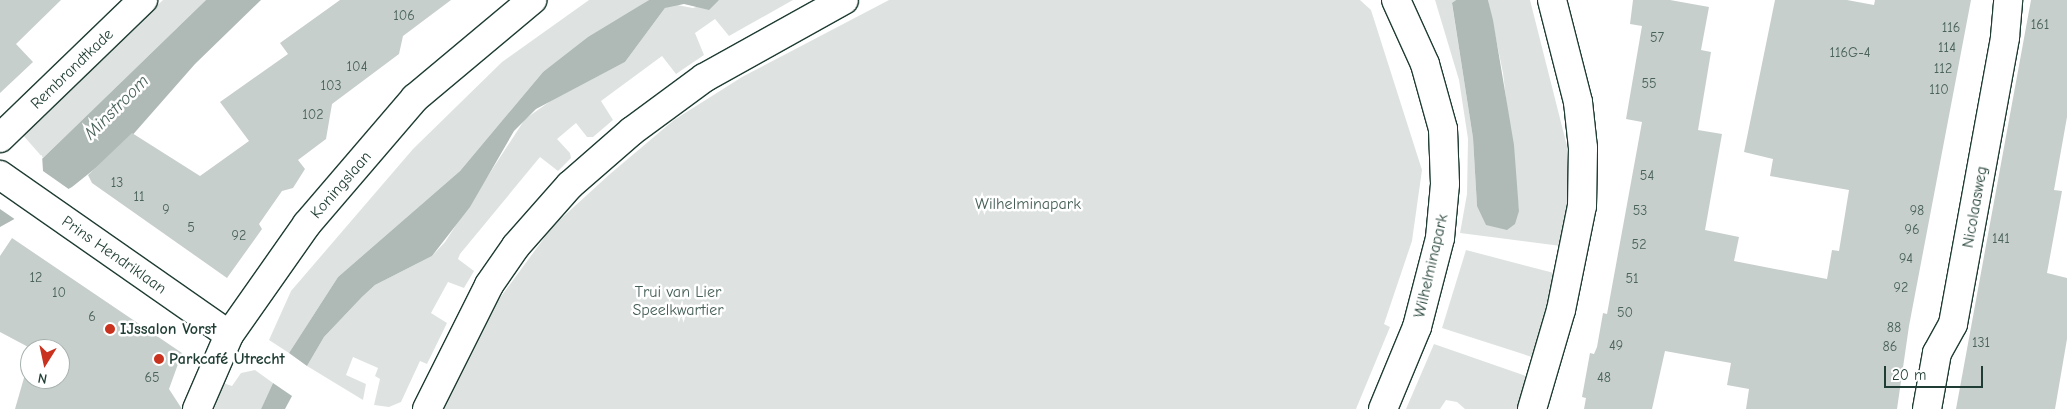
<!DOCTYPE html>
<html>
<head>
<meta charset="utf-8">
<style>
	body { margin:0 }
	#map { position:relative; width:2067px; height:409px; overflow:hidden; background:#fff; font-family:"Comic Neue",sans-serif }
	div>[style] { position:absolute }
	.green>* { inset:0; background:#dee3e2 }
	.water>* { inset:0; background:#afbab7 }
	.pier>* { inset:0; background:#fff }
	.building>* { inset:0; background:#c7cfcc }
	.roads { filter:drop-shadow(1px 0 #1f3d34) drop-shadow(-1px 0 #1f3d34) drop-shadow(0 1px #1f3d34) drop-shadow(0 -1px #1f3d34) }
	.street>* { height:28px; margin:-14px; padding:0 14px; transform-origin:14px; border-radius:14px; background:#fff }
	.secondary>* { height:28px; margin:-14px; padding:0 14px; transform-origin:14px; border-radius:14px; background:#fff }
	.dots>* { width:14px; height:14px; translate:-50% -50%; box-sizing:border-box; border:2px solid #fff; border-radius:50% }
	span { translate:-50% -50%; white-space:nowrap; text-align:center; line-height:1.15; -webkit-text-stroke:5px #fff; paint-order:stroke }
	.number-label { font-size:14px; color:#49625a }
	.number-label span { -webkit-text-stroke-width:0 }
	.street-label { font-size:16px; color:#1f3d34 }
	.park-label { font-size:16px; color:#455e57 }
	.poi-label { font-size:16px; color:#1f3d34; font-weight:700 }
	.left { translate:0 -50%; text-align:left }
	.water-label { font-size:18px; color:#4a625b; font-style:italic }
	.north { position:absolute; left:20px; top:339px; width:50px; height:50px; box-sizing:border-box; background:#fff; border:1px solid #a5b1ae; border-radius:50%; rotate:190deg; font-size:14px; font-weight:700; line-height:20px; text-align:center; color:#1f3d34 }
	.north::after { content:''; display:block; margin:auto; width:18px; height:22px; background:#c8321e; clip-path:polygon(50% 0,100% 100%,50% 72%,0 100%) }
	.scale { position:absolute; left:1884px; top:366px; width:99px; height:22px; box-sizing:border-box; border:2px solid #1f3d34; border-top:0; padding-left:6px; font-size:15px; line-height:18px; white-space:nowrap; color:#1f3d34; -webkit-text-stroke:4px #fff; paint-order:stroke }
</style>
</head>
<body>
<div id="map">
	<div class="green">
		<div style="clip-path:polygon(163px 0,206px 0,43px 158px,22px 134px)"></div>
		<div style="clip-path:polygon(589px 0,649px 0,543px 72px,460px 171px,338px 277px,289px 353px,269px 340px,291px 291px,413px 149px,502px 62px)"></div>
		<div style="clip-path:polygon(719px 0,793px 0,729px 36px,715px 19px,695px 33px,704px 55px,676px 74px,662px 56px,601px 101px,613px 120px,593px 137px,587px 137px,576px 123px,557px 139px,570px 153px,571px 158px,558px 171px,540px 157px,460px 254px,458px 259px,474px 271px,464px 288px,448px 282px,431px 313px,447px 323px,427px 364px,420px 361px,401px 402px,389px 407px,374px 405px,380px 379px,375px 376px,378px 368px,353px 357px,346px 375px,366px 384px,363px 400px,307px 366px,324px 337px,362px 297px,375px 285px,432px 256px,445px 242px,525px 119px,552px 100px,625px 62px,665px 8px,672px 4px,693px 8px)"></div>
		<div style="clip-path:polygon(889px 0,1360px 0,1371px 10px,1422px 170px,1412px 241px,1384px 324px,1390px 327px,1356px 409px,418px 409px,553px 226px,610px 174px,674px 120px,742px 77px)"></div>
		<div style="clip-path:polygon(1435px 0,1456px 0,1452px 4px,1473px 138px,1477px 206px,1519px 211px,1503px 73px,1488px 0,1530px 0,1570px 158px,1569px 202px,1561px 246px,1460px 233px,1467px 194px,1468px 139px,1459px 80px)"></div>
		<div style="clip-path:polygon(1466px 250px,1558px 274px,1535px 358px,1442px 328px)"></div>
		<div style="clip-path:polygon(1434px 344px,1529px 377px,1517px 409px,1465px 409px,1457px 402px,1446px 400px,1440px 409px,1406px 409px)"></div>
		<div style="clip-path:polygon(255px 370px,273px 383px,261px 409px,214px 409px,223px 383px,232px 386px,241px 373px)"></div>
	</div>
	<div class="water">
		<div style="clip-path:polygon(206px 0,261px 0,195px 64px,122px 147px,72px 187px,0 227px,0 189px,43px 158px)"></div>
		<div style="clip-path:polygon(649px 0,719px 0,709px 10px,684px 4px,665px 8px,625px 62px,536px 109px,514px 131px,470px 207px,432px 256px,375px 285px,362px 297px,324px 337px,307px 366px,289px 353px,338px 277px,460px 171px,543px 72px,588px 37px)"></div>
		<div style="clip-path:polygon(1456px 0,1488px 0,1493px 20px,1514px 145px,1519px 211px,1515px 224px,1507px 230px,1486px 225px,1477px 206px,1473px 138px,1452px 3px)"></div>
		<div style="clip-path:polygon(273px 383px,292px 396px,285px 409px,261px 409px)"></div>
	</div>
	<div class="pier">
		<div style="clip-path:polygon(42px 155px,43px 171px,70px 190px,16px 220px,0 209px,0 186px)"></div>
	</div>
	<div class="building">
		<div style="clip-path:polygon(0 0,61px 0,16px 44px,33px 62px,0 93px)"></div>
		<div style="clip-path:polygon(340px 0,451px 0,403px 36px,399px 54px,332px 104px,326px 139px,298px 160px,305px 169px,293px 188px,282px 191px,259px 224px,262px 229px,227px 278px,92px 183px,88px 175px,132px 133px,200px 176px,249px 141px,220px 102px,288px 54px,280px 43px)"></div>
		<div style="clip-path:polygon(1633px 0,1670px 0,1709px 7px,1701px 50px,1711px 52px,1698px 130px,1722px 134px,1705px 230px,1739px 237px,1734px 261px,1827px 279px,1832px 250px,1839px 251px,1849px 190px,1770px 176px,1773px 159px,1744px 152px,1775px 0,1847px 0,1874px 5px,1875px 0,1971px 0,1909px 326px,1897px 409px,1746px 409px,1749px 389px,1727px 385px,1731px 363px,1665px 351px,1652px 409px,1584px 409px,1586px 398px,1582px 397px,1590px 353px,1594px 354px,1597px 347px,1603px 313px,1607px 314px,1642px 122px,1626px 119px,1642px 26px,1630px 24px)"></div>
		<div style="clip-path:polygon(2031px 0,2067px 0,2067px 117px,2054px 190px,2062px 191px,2047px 273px,2067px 278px,2067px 339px,2055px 409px,1956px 409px)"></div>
		<div style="clip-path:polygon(12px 238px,182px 353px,169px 389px,182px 409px,15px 409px,30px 357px,30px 379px,60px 379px,60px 349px,32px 349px,0 332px,0 256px)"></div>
	</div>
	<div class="roads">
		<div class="street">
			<div style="left:0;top:138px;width:199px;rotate:-44deg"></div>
			<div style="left:0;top:175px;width:279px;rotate:34.9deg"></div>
			<div style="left:197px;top:409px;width:81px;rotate:-66.6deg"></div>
			<div style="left:229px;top:335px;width:136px;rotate:-54.9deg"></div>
			<div style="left:307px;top:224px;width:166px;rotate:-49.4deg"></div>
			<div style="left:415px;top:98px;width:153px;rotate:-39.9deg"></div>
			<div style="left:427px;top:409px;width:139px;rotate:-63.4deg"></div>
			<div style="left:489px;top:285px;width:47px;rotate:-55.3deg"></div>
			<div style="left:516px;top:246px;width:81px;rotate:-48.5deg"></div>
			<div style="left:570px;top:185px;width:82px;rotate:-41.1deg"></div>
			<div style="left:632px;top:131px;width:89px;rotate:-36.4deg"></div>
			<div style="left:704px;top:78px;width:160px;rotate:-29.1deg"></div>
			<div style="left:1532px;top:409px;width:103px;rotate:-73.7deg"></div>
			<div style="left:1561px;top:310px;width:106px;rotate:-78.6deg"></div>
			<div style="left:1582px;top:206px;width:58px;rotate:-89deg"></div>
			<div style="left:1583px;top:148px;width:46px;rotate:-96.2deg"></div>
			<div style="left:1578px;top:102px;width:105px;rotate:-104.3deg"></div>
			<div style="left:1927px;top:409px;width:57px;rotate:-79.9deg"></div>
			<div style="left:1937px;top:353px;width:33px;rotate:-61deg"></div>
			<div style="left:1953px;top:324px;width:292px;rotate:-79.7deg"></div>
			<div style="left:2005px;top:37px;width:37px;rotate:-85deg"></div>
		</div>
		<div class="secondary">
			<div style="left:1383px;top:409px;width:89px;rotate:-67.5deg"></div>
			<div style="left:1417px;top:327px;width:92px;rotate:-75.5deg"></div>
			<div style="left:1440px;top:238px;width:54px;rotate:-84.7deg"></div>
			<div style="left:1445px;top:184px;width:55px;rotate:-92.1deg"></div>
			<div style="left:1443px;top:129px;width:67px;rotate:-105.5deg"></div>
			<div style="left:1425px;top:64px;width:70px;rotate:-114.4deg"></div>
		</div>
	</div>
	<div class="dots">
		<div style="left:110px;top:329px;background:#c8321e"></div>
		<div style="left:159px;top:359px;background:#c8321e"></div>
	</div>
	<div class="number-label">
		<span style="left:404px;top:16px">106</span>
		<span style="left:2040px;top:25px">161</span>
		<span style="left:1951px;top:28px">116</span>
		<span style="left:1657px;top:38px">57</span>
		<span style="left:1947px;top:48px">114</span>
		<span style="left:1850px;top:53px">116G-4</span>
		<span style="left:357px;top:67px">104</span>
		<span style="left:1943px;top:69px">112</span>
		<span style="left:1649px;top:84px">55</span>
		<span style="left:331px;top:86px">103</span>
		<span style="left:1939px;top:90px">110</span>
		<span style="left:313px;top:115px">102</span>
		<span style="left:1647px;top:176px">54</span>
		<span style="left:117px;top:183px">13</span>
		<span style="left:139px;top:197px">11</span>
		<span style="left:166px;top:210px">9</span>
		<span style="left:1640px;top:211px">53</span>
		<span style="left:1917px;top:211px">98</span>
		<span style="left:191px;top:228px">5</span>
		<span style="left:1912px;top:230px">96</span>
		<span style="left:239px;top:236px">92</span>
		<span style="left:2001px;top:239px">141</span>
		<span style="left:1639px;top:245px">52</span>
		<span style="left:1906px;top:259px">94</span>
		<span style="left:36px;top:278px">12</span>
		<span style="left:1632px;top:279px">51</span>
		<span style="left:1901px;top:288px">92</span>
		<span style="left:59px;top:293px">10</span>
		<span style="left:1625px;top:313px">50</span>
		<span style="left:92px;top:317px">6</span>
		<span style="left:1894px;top:328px">88</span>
		<span style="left:1981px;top:343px">131</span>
		<span style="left:1616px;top:346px">49</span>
		<span style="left:1890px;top:347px">86</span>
		<span style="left:152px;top:378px">65</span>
		<span style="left:1604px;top:378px">48</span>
	</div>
	<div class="street-label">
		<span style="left:72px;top:69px;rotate:-44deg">Rembrandtkade</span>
		<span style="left:341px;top:185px;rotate:-49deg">Koningslaan</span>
		<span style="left:1975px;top:207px;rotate:-80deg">Nicolaasweg</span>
		<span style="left:114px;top:255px;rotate:35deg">Prins Hendriklaan</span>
		<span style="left:1431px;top:266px;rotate:-77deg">Wilhelminapark</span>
	</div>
	<div class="park-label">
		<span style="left:1028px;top:204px">Wilhelminapark</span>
		<span style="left:678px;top:301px">Trui van Lier<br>Speelkwartier</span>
	</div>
	<div class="poi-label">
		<span class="left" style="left:120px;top:329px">IJssalon Vorst</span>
		<span class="left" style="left:169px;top:359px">Parkcafé Utrecht</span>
	</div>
	<div class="water-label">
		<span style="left:117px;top:108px;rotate:-45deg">Minstroom</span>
	</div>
	<div class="north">N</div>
	<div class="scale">20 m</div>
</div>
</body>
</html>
